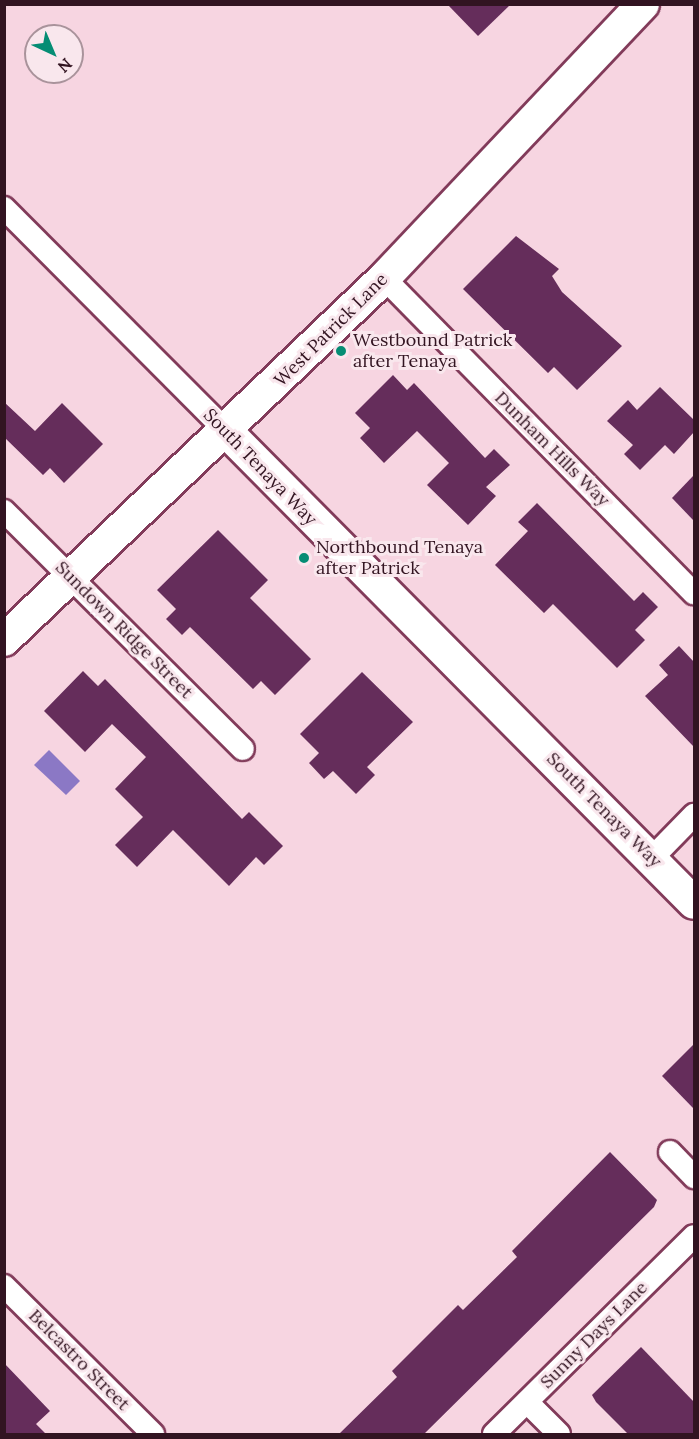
<!DOCTYPE html>
<html>
<head>
<meta charset="utf-8">
<style>
	body { margin:0 }
	#map { position:relative; width:699px; height:1439px; overflow:hidden; background:#f7d5e1; font-family:Lora,serif }
	div>[style] { position:absolute }
	.water>* { inset:0; background:#8b78c5 }
	.building>* { inset:0; background:#652d5b }
	.roads { filter:drop-shadow(2px 0 #823b5a) drop-shadow(-2px 0 #823b5a) drop-shadow(0 2px #823b5a) drop-shadow(0 -2px #823b5a) }
	.street>* { height:22px; margin:-11px; padding:0 11px; transform-origin:11px; border-radius:11px; background:#fff }
	.secondary>* { height:32px; margin:-16px; padding:0 16px; transform-origin:16px; border-radius:16px; background:#fff }
	.dots>* { width:16px; height:16px; translate:-50% -50%; box-sizing:border-box; border:3px solid #f9e7ed; border-radius:50% }
	span { translate:-50% -50%; white-space:nowrap; text-align:center; line-height:1.15; -webkit-text-stroke:6px #f9e7ed; paint-order:stroke }
	.street-label { font-size:18px; color:#321421 }
	.poi-label { font-size:18px; color:#321421 }
	.left { translate:0 -50%; text-align:left }
	.frame { position:absolute; inset:0; border:6px solid #321421; pointer-events:none }
	.north { position:absolute; left:24px; top:24px; width:60px; height:60px; box-sizing:border-box; background:#f9e7ed; border:2px solid #a9939b; border-radius:50%; rotate:136deg; font-size:16px; font-weight:700; line-height:24px; text-align:center; color:#321421 }
	.north::after { content:''; display:block; margin:auto; width:21px; height:27px; background:#058d74; clip-path:polygon(50% 0,100% 100%,50% 72%,0 100%) }
</style>
</head>
<body>
<div id="map">
	<div class="water">
		<div style="clip-path:polygon(49px 750px,80px 781px,66px 795px,34px 765px)"></div>
	</div>
	<div class="building">
		<div style="clip-path:polygon(447px 4px,511px 4px,478px 36px)"></div>
		<div style="clip-path:polygon(516px 236px,559px 269px,552px 276px,562px 292px,622px 346px,577px 390px,554px 367px,548px 373px,463px 289px)"></div>
		<div style="clip-path:polygon(393px 375px,407px 390px,414px 383px,485px 458px,494px 449px,510px 465px,486px 487px,496px 496px,468px 525px,427px 485px,449px 463px,417px 431px,384px 463px,360px 438px,370px 428px,355px 413px)"></div>
		<div style="clip-path:polygon(660px 387px,694px 420px,694px 432px,674px 454px,665px 445px,640px 470px,624px 454px,633px 445px,607px 421px,628px 400px,637px 410px)"></div>
		<div style="clip-path:polygon(4px 402px,35px 431px,62px 403px,103px 444px,64px 483px,50px 468px,43px 475px,4px 437px)"></div>
		<div style="clip-path:polygon(694px 475px,694px 521px,672px 498px)"></div>
		<div style="clip-path:polygon(537px 503px,634px 601px,643px 592px,658px 607px,635px 630px,645px 640px,617px 668px,553px 604px,544px 613px,495px 565px,528px 531px,518px 522px)"></div>
		<div style="clip-path:polygon(218px 530px,268px 580px,250px 598px,311px 659px,275px 695px,261px 681px,253px 689px,190px 627px,182px 635px,166px 619px,176px 609px,157px 590px)"></div>
		<div style="clip-path:polygon(679px 646px,694px 662px,694px 747px,645px 696px,668px 675px,659px 665px)"></div>
		<div style="clip-path:polygon(83px 671px,98px 686px,105px 679px,242px 819px,249px 812px,283px 846px,264px 865px,256px 857px,229px 886px,173px 830px,137px 867px,115px 845px,143px 817px,115px 789px,146px 757px,112px 724px,85px 752px,44px 711px)"></div>
		<div style="clip-path:polygon(362px 672px,413px 722px,367px 767px,375px 775px,356px 794px,333px 771px,324px 779px,309px 763px,319px 753px,300px 734px)"></div>
		<div style="clip-path:polygon(694px 1044px,694px 1109px,662px 1076px)"></div>
		<div style="clip-path:polygon(610px 1152px,657px 1200px,654px 1207px,424px 1434px,339px 1434px,397px 1377px,392px 1371px,458px 1305px,463px 1310px,517px 1257px,512px 1251px)"></div>
		<div style="clip-path:polygon(641px 1347px,694px 1402px,694px 1434px,628px 1434px,596px 1402px,592px 1395px)"></div>
		<div style="clip-path:polygon(4px 1363px,50px 1411px,36px 1424px,46px 1434px,4px 1434px)"></div>
	</div>
	<div class="roads">
		<div class="street">
			<div style="left:4px;top:208px;width:316px;rotate:45.1deg"></div>
			<div style="left:384px;top:278px;width:442px;rotate:45.5deg"></div>
			<div style="left:4px;top:511px;width:337px;rotate:44.9deg"></div>
			<div style="left:653px;top:857px;width:59px;rotate:-45.7deg"></div>
			<div style="left:670px;top:1152px;width:35px;rotate:46deg"></div>
			<div style="left:4px;top:1286px;width:210px;rotate:44.8deg"></div>
			<div style="left:527px;top:1402px;width:45px;rotate:45deg"></div>
			<div style="left:494px;top:1434px;width:281px;rotate:-44.7deg"></div>
		</div>
		<div class="secondary">
			<div style="left:227px;top:432px;width:663px;rotate:45.24deg"></div>
			<div style="left:4px;top:640px;width:525px;rotate:-43.61deg"></div>
			<div style="left:384px;top:278px;width:377px;rotate:-46.6deg"></div>
		</div>
	</div>
	<div class="dots">
		<div style="left:341px;top:351px;background:#058d74"></div>
		<div style="left:304px;top:558px;background:#058d74"></div>
	</div>
	<div class="street-label">
		<span style="left:331px;top:330px;rotate:-45deg">West Patrick Lane</span>
		<span style="left:552px;top:449px;rotate:45deg">Dunham Hills Way</span>
		<span style="left:260px;top:467px;rotate:46deg">South Tenaya Way</span>
		<span style="left:124px;top:630px;rotate:45deg">Sundown Ridge Street</span>
		<span style="left:604px;top:810px;rotate:45deg">South Tenaya Way</span>
		<span style="left:594px;top:1335px;rotate:-45deg">Sunny Days Lane</span>
		<span style="left:79px;top:1360px;rotate:45deg">Belcastro Street</span>
	</div>
	<div class="poi-label">
		<span class="left" style="left:353px;top:351px">Westbound Patrick<br>after Tenaya</span>
		<span class="left" style="left:316px;top:558px">Northbound Tenaya<br>after Patrick</span>
	</div>
	<div class="frame"></div>
	<div class="north">N</div>
</div>
</body>
</html>
